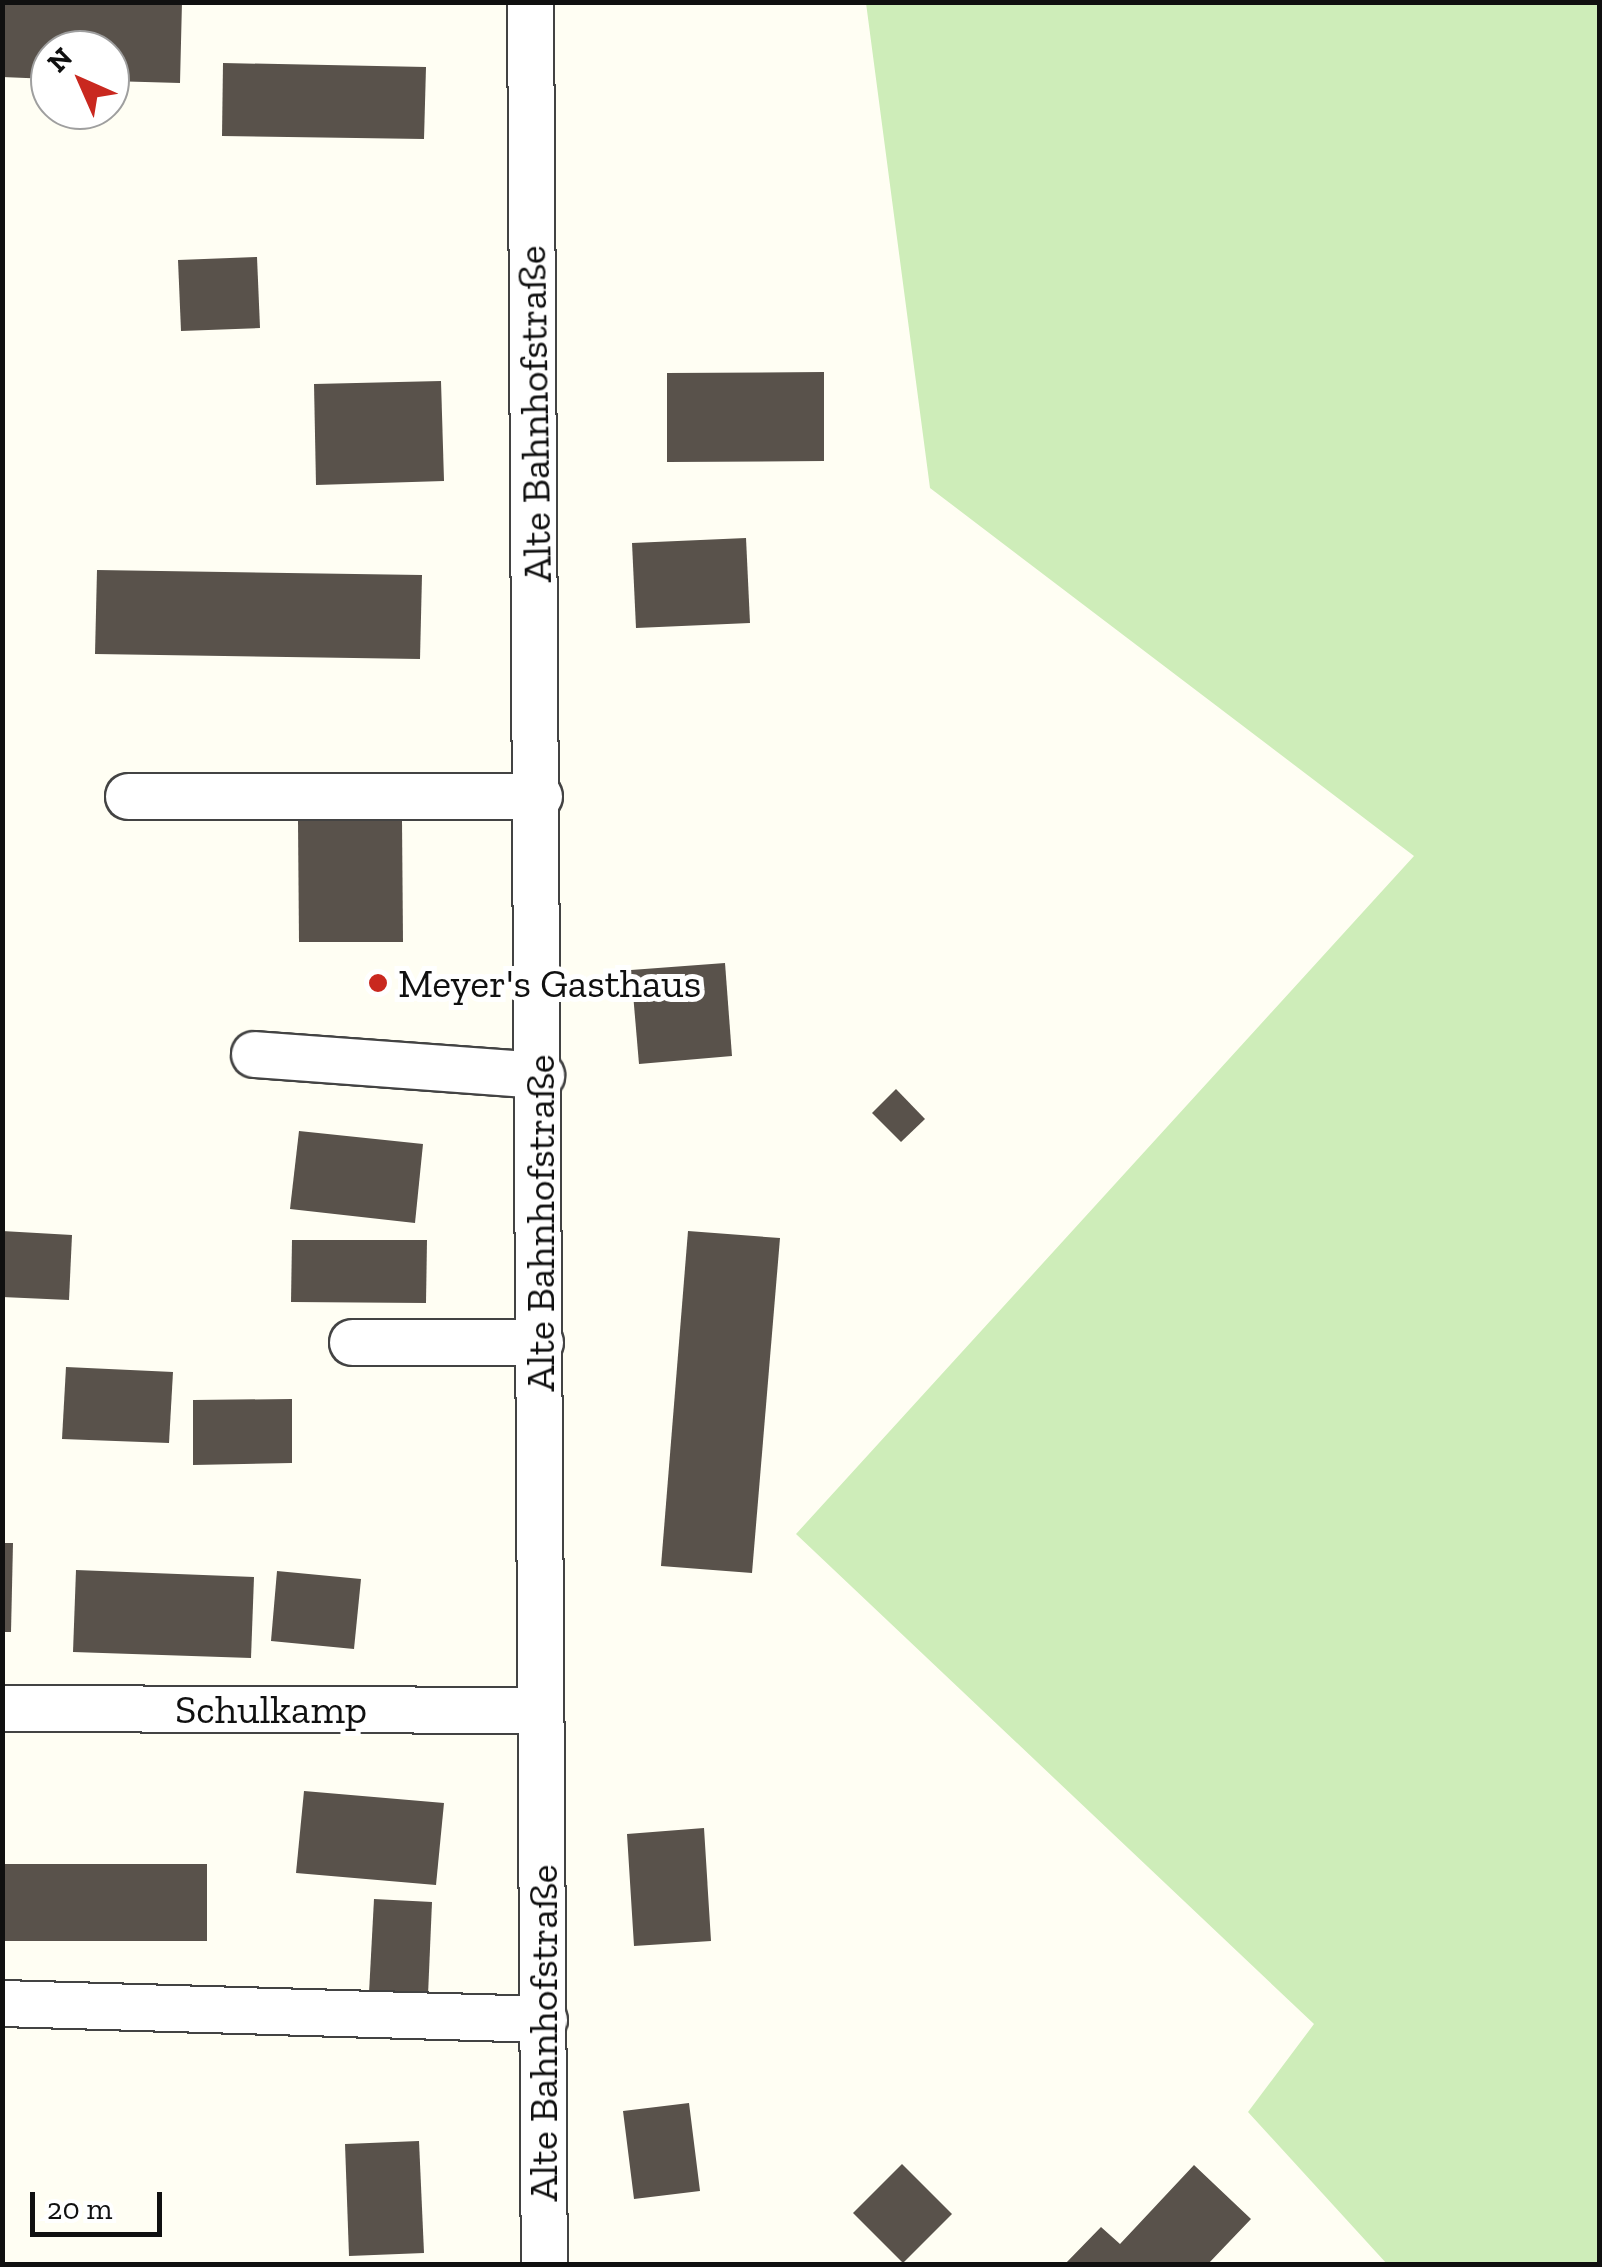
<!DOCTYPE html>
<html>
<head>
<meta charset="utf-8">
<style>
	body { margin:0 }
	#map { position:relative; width:1602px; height:2267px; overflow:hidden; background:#fffef3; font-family:"Zilla Slab",serif }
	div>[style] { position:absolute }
	.green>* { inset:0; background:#ceedb9 }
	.building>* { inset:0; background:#59524b }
	.roads { filter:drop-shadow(2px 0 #434343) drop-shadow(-2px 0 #434343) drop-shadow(0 2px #434343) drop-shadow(0 -2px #434343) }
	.minor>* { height:45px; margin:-22.5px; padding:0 22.5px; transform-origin:22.5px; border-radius:22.5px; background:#fff }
	.dots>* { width:28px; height:28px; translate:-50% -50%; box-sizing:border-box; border:5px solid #fff; border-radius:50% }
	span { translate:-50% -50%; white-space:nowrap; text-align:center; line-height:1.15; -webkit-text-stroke:10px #fff; paint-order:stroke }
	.street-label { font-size:40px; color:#101010 }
	.poi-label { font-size:40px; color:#101010 }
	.left { translate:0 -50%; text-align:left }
	.frame { position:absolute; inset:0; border:5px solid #101010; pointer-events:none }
	.north { position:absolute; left:30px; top:30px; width:100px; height:100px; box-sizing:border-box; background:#fff; border:2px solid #9f9f9f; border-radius:50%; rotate:315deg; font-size:28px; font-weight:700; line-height:40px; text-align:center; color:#101010 }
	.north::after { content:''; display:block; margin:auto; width:35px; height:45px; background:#c9281f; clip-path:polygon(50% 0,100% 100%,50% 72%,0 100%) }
	.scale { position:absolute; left:30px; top:2192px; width:132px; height:45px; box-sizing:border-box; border:5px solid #101010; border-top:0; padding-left:12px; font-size:30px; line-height:35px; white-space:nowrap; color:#101010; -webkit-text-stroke:8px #fff; paint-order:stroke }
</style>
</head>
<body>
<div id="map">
	<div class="green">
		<div style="clip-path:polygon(866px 3px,1599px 3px,1599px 2264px,1387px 2264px,1248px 2112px,1314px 2024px,796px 1534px,1414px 856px,930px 488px)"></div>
	</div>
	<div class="building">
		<div style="clip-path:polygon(2px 2px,182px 2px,180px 83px,110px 81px,110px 50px,50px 50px,50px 79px,2px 77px)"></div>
		<div style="clip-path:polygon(223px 63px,426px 67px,424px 139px,222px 136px)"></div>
		<div style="clip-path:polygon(257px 257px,260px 328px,181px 331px,178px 260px)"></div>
		<div style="clip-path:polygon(824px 372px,824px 461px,667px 462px,667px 373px)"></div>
		<div style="clip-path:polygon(441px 381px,444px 481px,316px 485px,314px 384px)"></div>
		<div style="clip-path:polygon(746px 538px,750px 623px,636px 628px,632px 543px)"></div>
		<div style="clip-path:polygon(97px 570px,422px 575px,420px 659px,95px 654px)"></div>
		<div style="clip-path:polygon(298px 821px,402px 821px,403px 942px,299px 942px)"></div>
		<div style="clip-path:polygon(725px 963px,732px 1056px,639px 1064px,631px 970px)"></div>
		<div style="clip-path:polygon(896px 1089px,925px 1119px,901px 1142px,872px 1113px)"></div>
		<div style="clip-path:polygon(299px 1131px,423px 1144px,415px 1223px,290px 1209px)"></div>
		<div style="clip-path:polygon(2px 1231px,72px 1235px,69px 1300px,2px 1297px)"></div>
		<div style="clip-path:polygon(688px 1231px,780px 1238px,752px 1573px,661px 1566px)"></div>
		<div style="clip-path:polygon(292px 1240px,427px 1240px,426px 1303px,291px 1302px)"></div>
		<div style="clip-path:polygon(66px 1367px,173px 1372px,169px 1443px,62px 1439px)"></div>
		<div style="clip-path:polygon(292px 1399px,292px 1463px,193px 1465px,193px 1400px)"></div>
		<div style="clip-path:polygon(2px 1543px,13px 1543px,11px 1632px,2px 1632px)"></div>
		<div style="clip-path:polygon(76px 1570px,254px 1577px,251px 1658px,73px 1652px)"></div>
		<div style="clip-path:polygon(277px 1571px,361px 1579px,354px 1649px,271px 1641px)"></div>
		<div style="clip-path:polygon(304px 1791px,444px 1803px,436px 1885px,296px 1873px)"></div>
		<div style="clip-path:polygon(704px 1828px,711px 1941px,634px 1946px,627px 1834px)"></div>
		<div style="clip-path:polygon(2px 1864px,207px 1864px,207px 1941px,2px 1941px)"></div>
		<div style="clip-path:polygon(374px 1899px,432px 1902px,428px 1995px,369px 1993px)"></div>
		<div style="clip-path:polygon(689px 2103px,700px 2191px,634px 2199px,623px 2111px)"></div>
		<div style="clip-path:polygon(419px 2141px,424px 2253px,349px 2256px,345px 2144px)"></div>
		<div style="clip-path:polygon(902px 2164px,952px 2214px,903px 2263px,853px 2213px)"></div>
		<div style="clip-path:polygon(1194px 2165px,1251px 2219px,1208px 2264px,1065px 2264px,1101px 2227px,1120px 2244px)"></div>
	</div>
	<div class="roads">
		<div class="minor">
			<div style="left:530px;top:2px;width:2262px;rotate:89.65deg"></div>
			<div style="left:128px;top:796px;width:411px"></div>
			<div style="left:254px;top:1054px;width:288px;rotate:4.2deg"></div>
			<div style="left:352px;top:1342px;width:188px"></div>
			<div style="left:2px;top:1708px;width:538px;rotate:0.21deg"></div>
			<div style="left:2px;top:2003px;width:542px;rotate:1.69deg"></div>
		</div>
	</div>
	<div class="dots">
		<div style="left:378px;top:983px;background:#c9281f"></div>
	</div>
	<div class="street-label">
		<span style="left:534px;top:414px;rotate:-91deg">Alte Bahnhofstraße</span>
		<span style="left:540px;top:1223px;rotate:-90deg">Alte Bahnhofstraße</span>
		<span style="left:271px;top:1709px">Schulkamp</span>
		<span style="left:543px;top:2033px;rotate:-90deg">Alte Bahnhofstraße</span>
	</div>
	<div class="poi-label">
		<span class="left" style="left:398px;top:983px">Meyer's Gasthaus</span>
	</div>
	<div class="frame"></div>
	<div class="north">N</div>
	<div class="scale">20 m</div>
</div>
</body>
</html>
